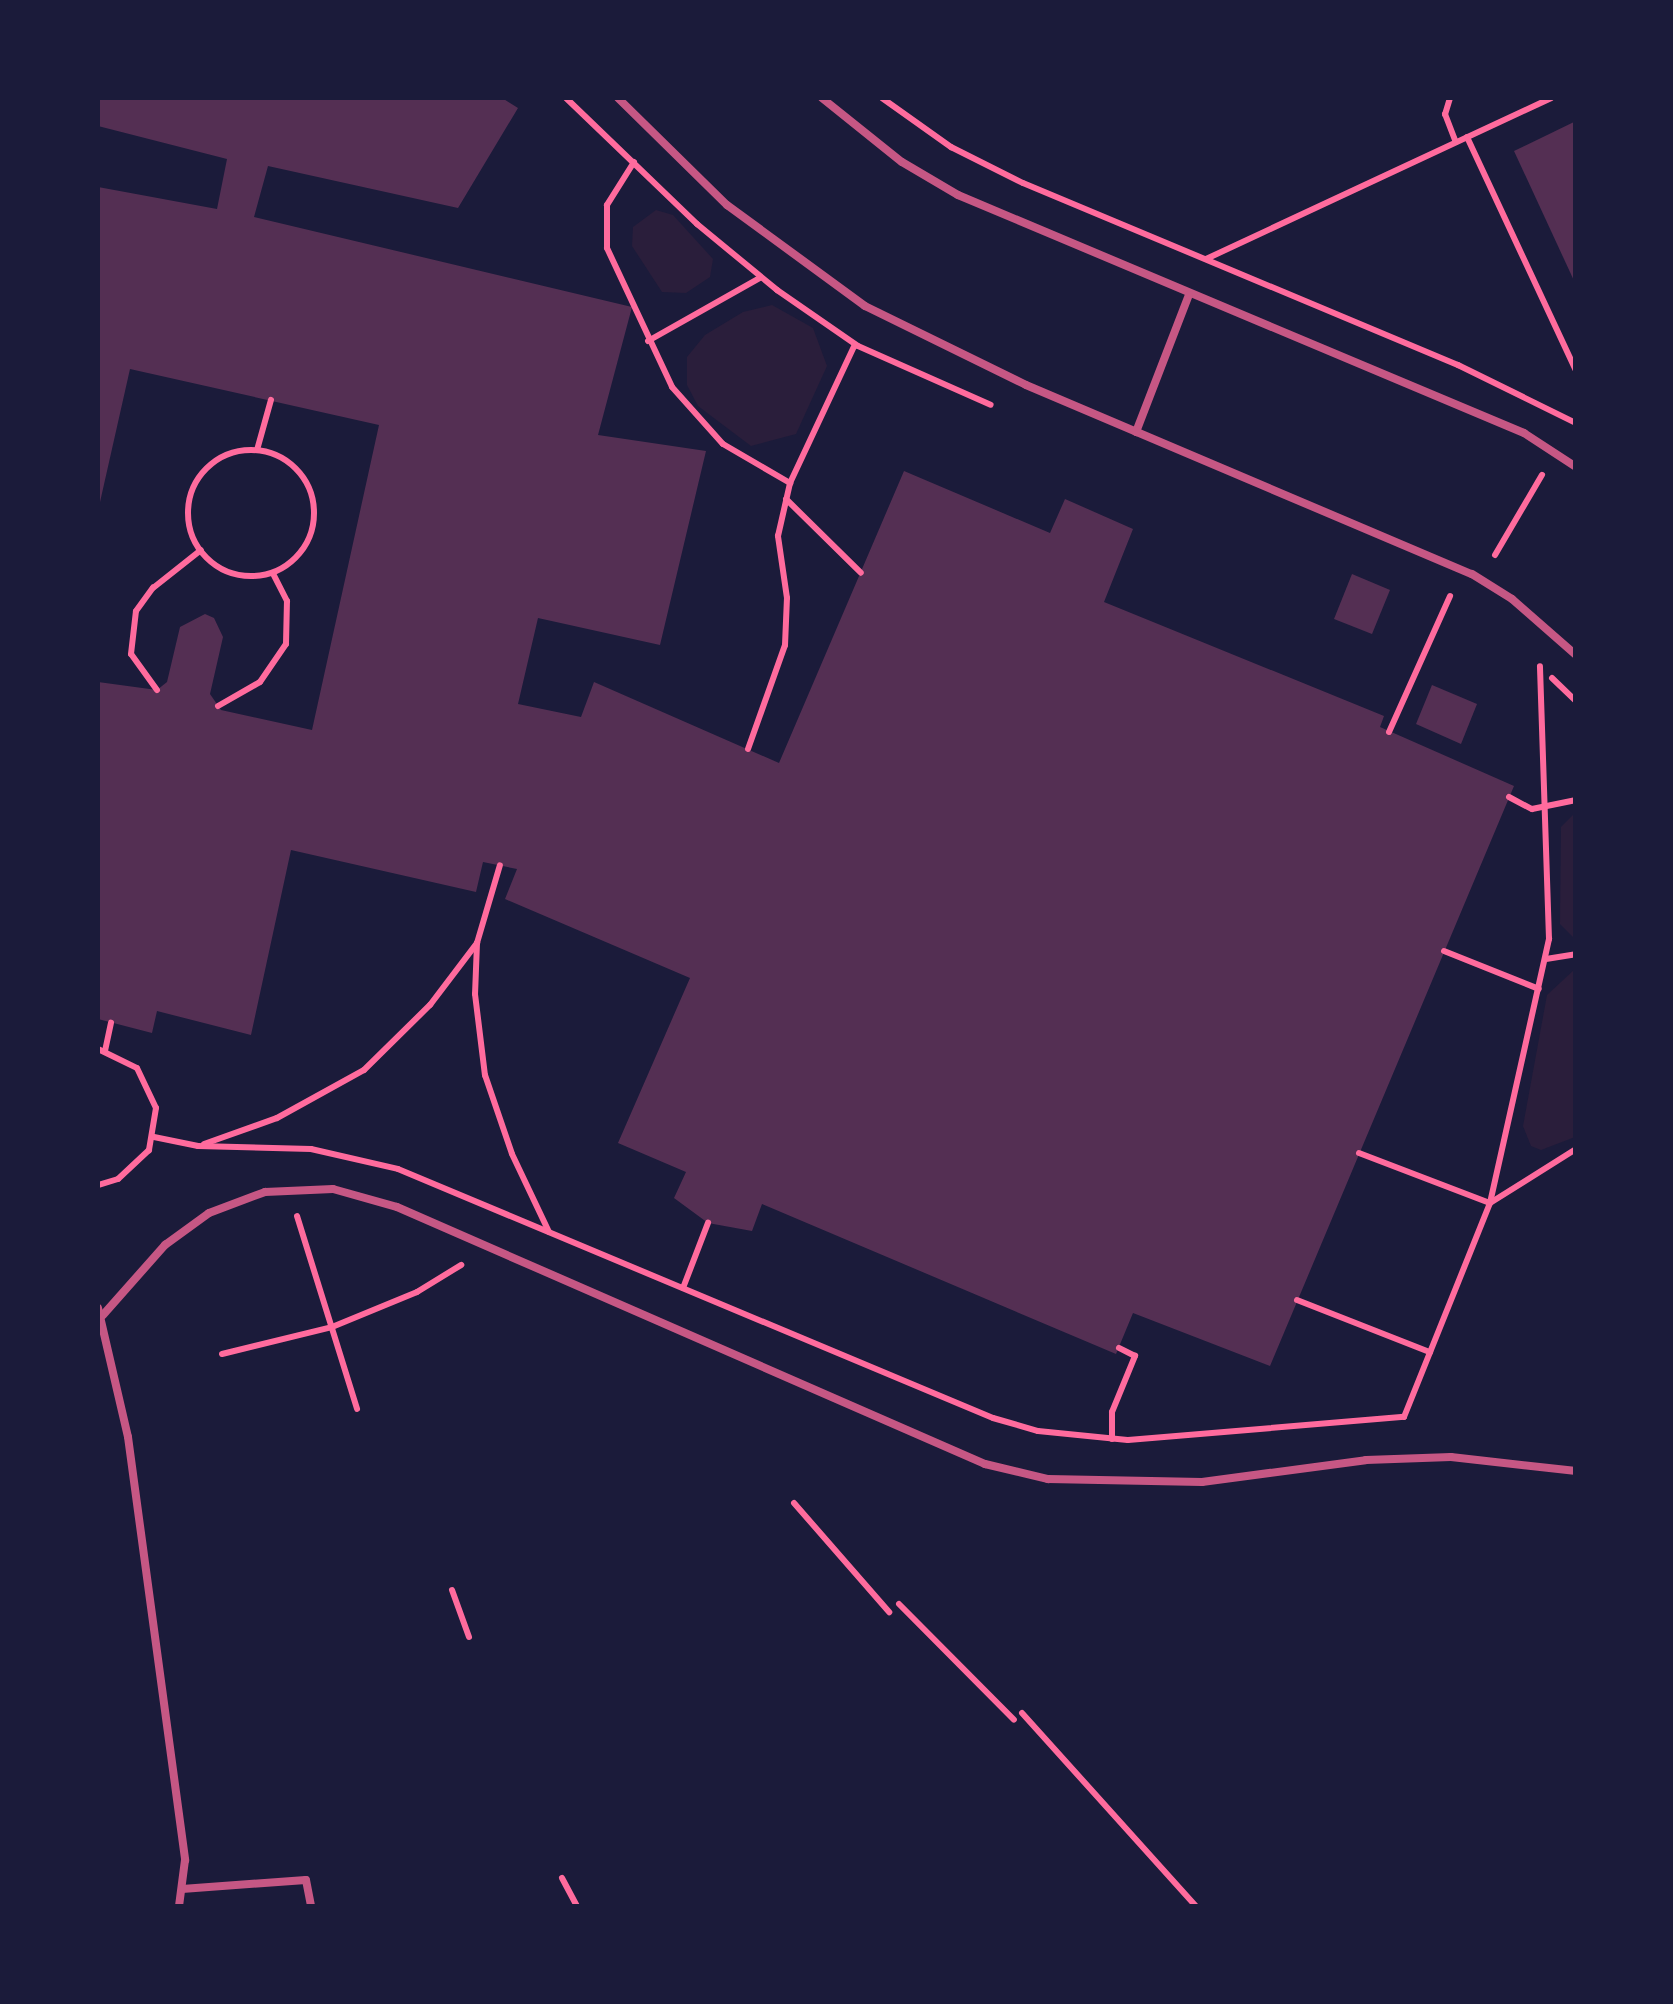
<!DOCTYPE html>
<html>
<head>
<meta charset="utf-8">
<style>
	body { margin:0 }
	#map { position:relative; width:1673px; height:2004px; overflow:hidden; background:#1b1b3a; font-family:"Alegreya Sans",sans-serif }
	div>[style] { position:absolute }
	.green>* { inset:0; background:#2a1e3b }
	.building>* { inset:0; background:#542f53 }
	.path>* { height:6px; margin:-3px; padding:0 3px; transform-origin:3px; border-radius:3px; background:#ff6b9d }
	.path>.ring { margin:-3px; padding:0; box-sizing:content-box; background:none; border:6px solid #ff6b9d; border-radius:50% }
	.service>* { height:8px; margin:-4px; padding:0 4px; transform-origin:4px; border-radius:4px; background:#c65784 }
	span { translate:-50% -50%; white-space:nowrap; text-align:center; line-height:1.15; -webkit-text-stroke:8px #1b1b3a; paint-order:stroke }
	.frame { position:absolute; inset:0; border:100px solid #1b1b3a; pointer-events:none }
</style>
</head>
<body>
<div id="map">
	<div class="green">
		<div style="clip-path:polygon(656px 210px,673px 215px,713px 259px,710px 277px,686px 293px,662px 292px,632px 246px,633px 227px)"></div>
		<div style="clip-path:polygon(772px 305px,813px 328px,827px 366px,796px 434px,751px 446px,698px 406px,687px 385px,687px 357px,705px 335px,743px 312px)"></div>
		<div style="clip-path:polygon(1575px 813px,1576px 813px,1575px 939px,1560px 924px,1561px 827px)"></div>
		<div style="clip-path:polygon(1575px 969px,1575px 1137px,1541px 1150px,1531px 1146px,1523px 1126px,1547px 995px)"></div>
	</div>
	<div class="building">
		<div style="clip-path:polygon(98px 98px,502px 98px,518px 108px,458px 208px,268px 166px,254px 217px,632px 307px,598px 435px,706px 451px,660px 645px,538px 618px,518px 704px,581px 717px,594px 682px,779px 763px,904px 471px,1050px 533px,1065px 499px,1133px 529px,1104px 602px,1384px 716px,1380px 727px,1514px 786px,1270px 1366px,1133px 1313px,1116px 1354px,762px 1204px,752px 1231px,708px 1223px,674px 1198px,686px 1172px,618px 1143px,690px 978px,505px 899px,517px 869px,483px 862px,476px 892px,291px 850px,251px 1035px,157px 1011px,152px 1033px,98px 1019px,98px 682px,157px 690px,167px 682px,180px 627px,205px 614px,214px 618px,223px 637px,210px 694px,221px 710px,312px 730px,379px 425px,130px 369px,98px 511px,98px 187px,217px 209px,227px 159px,98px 126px)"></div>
		<div style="clip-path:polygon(1576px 121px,1576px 285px,1514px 151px)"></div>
		<div style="clip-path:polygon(1352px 574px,1390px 590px,1372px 634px,1334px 619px)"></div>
		<div style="clip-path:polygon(1432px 685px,1477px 704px,1461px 744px,1416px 724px)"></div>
	</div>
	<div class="path">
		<div style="left:566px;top:98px;width:182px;rotate:43.9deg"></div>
		<div style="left:697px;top:224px;width:104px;rotate:39.5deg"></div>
		<div style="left:777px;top:290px;width:98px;rotate:34.7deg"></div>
		<div style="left:858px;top:346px;width:145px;rotate:23.9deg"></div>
		<div style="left:882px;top:98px;width:85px;rotate:35.4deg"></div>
		<div style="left:951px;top:147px;width:80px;rotate:26.6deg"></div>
		<div style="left:1023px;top:183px;width:472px;rotate:22.7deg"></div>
		<div style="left:1458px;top:365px;width:131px;rotate:26.2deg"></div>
		<div style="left:1450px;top:98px;width:17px;rotate:107deg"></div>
		<div style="left:1445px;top:114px;width:30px;rotate:69deg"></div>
		<div style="left:1467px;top:137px;width:258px;rotate:65deg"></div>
		<div style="left:634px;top:162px;width:51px;rotate:122.1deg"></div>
		<div style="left:607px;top:205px;width:43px;rotate:90deg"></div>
		<div style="left:607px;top:248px;width:153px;rotate:64.9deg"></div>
		<div style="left:672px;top:387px;width:76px;rotate:48.2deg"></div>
		<div style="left:723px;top:444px;width:78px;rotate:30.2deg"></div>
		<div style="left:790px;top:483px;width:153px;rotate:-64.9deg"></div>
		<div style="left:1206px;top:259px;width:381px;rotate:-25deg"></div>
		<div style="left:648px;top:341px;width:129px;rotate:-29.4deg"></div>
		<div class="ring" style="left:188px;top:450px;width:120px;height:120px"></div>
		<div style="left:257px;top:450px;width:52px;rotate:-74.4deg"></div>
		<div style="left:786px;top:499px;width:105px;rotate:44.6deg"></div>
		<div style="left:1495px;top:555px;width:93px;rotate:-59.6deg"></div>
		<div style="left:1552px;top:678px;width:33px;rotate:44deg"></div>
		<div style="left:157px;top:690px;width:44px;rotate:-125.8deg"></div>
		<div style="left:131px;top:654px;width:43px;rotate:-83.4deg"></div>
		<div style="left:136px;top:611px;width:29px;rotate:-54deg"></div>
		<div style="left:153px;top:588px;width:61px;rotate:-38.4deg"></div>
		<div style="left:218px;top:706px;width:48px;rotate:-29.7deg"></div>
		<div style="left:260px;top:682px;width:46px;rotate:-55.6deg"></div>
		<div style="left:286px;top:644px;width:43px;rotate:-88.7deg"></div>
		<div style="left:287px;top:601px;width:31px;rotate:-117deg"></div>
		<div style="left:1389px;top:732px;width:149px;rotate:-65.8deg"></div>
		<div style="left:748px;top:749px;width:110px;rotate:-70.4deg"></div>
		<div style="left:785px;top:645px;width:47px;rotate:-87.6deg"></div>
		<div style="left:787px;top:598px;width:63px;rotate:-98.3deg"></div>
		<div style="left:778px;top:536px;width:54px;rotate:-77.2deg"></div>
		<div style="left:1509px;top:797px;width:26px;rotate:28deg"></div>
		<div style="left:1532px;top:809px;width:45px;rotate:-11.6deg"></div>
		<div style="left:477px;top:943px;width:81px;rotate:-73.6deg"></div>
		<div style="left:1444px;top:951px;width:102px;rotate:21.8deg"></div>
		<div style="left:1546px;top:959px;width:30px;rotate:-9deg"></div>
		<div style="left:98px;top:1049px;width:43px;rotate:26deg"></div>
		<div style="left:137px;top:1068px;width:44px;rotate:64.6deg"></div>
		<div style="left:156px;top:1108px;width:43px;rotate:99.5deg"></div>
		<div style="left:149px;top:1150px;width:42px;rotate:136.9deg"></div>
		<div style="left:118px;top:1179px;width:21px;rotate:163deg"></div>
		<div style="left:105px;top:1051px;width:29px;rotate:-78deg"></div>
		<div style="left:154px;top:1137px;width:45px;rotate:11.6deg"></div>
		<div style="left:198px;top:1146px;width:113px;rotate:1.5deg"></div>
		<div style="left:311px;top:1149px;width:89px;rotate:12.9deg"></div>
		<div style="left:398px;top:1169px;width:645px;rotate:22.71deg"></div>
		<div style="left:993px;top:1418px;width:47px;rotate:16.1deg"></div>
		<div style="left:1038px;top:1431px;width:90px;rotate:5.7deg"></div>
		<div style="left:1128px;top:1440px;width:277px;rotate:-4.8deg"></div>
		<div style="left:1404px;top:1417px;width:231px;rotate:-68.1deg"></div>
		<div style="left:1490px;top:1203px;width:102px;rotate:-32.1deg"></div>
		<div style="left:204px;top:1144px;width:77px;rotate:-19.6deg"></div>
		<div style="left:277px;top:1118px;width:99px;rotate:-28.9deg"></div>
		<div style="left:364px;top:1070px;width:93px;rotate:-44.6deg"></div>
		<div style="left:430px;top:1005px;width:78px;rotate:-52.8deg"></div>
		<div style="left:477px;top:943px;width:51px;rotate:92.2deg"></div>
		<div style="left:475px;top:994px;width:82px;rotate:83deg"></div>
		<div style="left:485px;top:1075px;width:83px;rotate:71.1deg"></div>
		<div style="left:512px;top:1154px;width:86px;rotate:64.6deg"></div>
		<div style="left:1359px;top:1153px;width:140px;rotate:20.9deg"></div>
		<div style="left:1490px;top:1203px;width:271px;rotate:-77.4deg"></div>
		<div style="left:1549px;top:939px;width:273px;rotate:-91.9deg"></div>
		<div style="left:297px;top:1216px;width:202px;rotate:72.7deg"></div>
		<div style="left:683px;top:1288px;width:70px;rotate:-69deg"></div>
		<div style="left:1297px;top:1300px;width:143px;rotate:21.4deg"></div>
		<div style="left:222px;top:1354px;width:113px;rotate:-13.8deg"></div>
		<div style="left:332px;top:1327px;width:92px;rotate:-22.4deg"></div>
		<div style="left:417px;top:1292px;width:52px;rotate:-31.5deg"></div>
		<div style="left:1112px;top:1439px;width:27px;rotate:-90deg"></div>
		<div style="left:1112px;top:1412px;width:61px;rotate:-67.7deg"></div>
		<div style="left:1135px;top:1356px;width:18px;rotate:-153deg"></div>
		<div style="left:794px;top:1503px;width:145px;rotate:48.9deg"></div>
		<div style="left:452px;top:1590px;width:50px;rotate:70.1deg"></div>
		<div style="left:899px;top:1604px;width:163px;rotate:45.2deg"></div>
		<div style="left:1022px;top:1713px;width:260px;rotate:48deg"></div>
		<div style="left:562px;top:1878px;width:32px;rotate:62deg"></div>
	</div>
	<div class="service">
		<div style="left:618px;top:98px;width:153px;rotate:44.5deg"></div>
		<div style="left:727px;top:205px;width:171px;rotate:36.2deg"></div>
		<div style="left:865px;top:306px;width:179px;rotate:26.1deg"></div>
		<div style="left:1026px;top:385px;width:484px;rotate:23deg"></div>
		<div style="left:1472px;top:574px;width:47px;rotate:32deg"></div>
		<div style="left:1512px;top:599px;width:85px;rotate:41.2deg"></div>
		<div style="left:822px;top:98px;width:102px;rotate:38.7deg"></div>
		<div style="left:902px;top:162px;width:65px;rotate:30.5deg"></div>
		<div style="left:958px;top:195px;width:614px;rotate:22.81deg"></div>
		<div style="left:1524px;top:433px;width:62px;rotate:33.2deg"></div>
		<div style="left:1136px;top:432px;width:147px;rotate:-68.9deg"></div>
		<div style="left:98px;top:1308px;width:132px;rotate:76.9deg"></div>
		<div style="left:128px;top:1437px;width:427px;rotate:82.3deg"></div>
		<div style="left:185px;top:1860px;width:46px;rotate:97.4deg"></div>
		<div style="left:103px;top:1315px;width:94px;rotate:-48.5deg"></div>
		<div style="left:165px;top:1245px;width:54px;rotate:-36deg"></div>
		<div style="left:209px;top:1213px;width:60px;rotate:-20.6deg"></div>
		<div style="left:265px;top:1192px;width:68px;rotate:-2.5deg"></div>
		<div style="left:333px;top:1189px;width:66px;rotate:15.7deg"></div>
		<div style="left:397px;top:1207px;width:642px;rotate:23.61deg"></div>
		<div style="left:985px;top:1464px;width:65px;rotate:13.4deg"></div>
		<div style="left:1048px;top:1479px;width:154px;rotate:1.1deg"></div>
		<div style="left:1202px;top:1482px;width:165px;rotate:-7.6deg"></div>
		<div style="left:1366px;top:1460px;width:85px;rotate:-2deg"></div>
		<div style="left:1451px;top:1457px;width:126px;rotate:6.4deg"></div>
		<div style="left:182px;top:1889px;width:124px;rotate:-4.2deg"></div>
		<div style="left:306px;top:1880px;width:26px;rotate:79deg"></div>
	</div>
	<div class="frame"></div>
</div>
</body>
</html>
